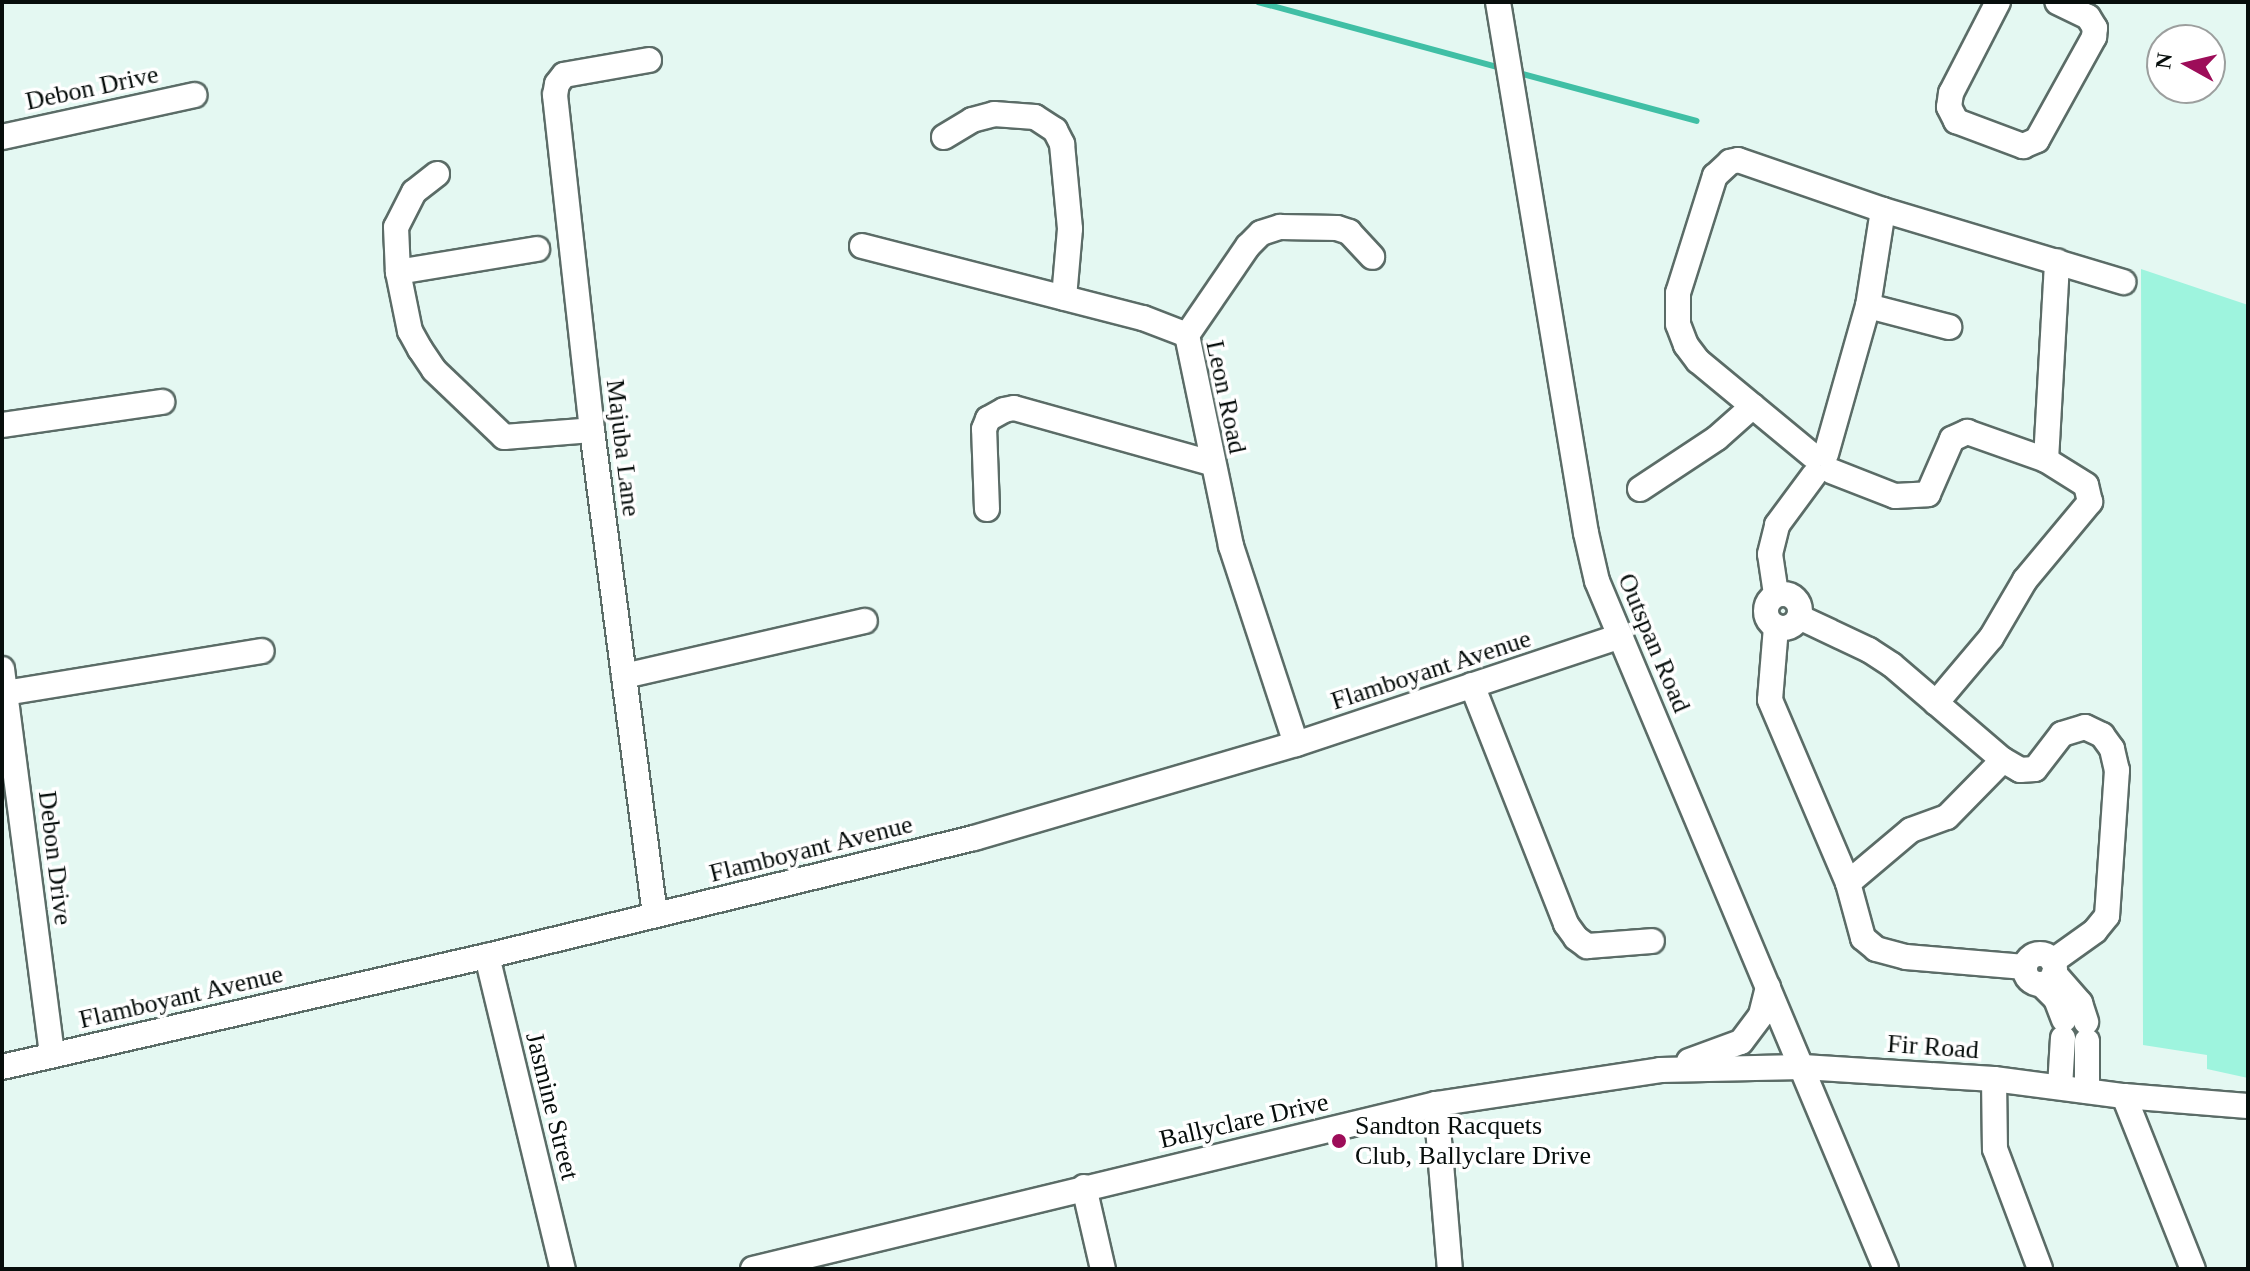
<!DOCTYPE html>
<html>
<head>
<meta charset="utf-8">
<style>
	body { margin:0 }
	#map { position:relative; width:2250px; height:1271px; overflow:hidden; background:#e4f8f2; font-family:"Times New Roman",serif }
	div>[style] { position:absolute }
	.green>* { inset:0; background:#9ef4de }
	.stream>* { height:6px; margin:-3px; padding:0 3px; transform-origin:3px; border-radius:3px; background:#40bfa5 }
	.roads { filter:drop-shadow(2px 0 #5b6c67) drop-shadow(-2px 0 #5b6c67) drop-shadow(0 2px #5b6c67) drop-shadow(0 -2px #5b6c67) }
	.minor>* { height:24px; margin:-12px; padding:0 12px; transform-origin:12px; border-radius:12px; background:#fff }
	.minor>.ring { margin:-12px; padding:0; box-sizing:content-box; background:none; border:24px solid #fff; border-radius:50% }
	.dots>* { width:22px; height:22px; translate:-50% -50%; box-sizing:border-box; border:4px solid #fff; border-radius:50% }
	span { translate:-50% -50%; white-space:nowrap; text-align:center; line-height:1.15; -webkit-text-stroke:7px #fff; paint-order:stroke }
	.street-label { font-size:26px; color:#070e0c }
	.poi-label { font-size:26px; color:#070e0c }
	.left { translate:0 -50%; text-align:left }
	.frame { position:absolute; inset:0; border:4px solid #070e0c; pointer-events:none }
	.north { position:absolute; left:2146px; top:24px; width:80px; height:80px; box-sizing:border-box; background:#fff; border:2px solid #9c9f9e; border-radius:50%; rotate:278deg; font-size:22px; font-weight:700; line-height:32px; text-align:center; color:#070e0c }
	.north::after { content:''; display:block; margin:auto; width:28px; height:36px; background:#9d0d59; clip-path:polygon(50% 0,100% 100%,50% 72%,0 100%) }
</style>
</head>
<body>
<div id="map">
	<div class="green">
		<div style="clip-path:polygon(2141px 269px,2248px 305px,2248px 1078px,2207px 1069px,2207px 1055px,2143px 1045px)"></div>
	</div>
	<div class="stream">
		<div style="left:1258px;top:2px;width:255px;rotate:15.2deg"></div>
		<div style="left:1515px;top:72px;width:188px;rotate:15.1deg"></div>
	</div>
	<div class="roads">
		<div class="minor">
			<div style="left:1498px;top:2px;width:538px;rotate:80.59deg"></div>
			<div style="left:1586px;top:533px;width:49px;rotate:77.1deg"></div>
			<div style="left:1597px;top:581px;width:746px;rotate:67.21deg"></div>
			<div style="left:1998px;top:2px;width:102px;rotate:117.3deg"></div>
			<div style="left:1951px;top:93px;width:14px;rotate:98deg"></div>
			<div style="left:1949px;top:107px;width:16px;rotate:63deg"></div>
			<div style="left:1956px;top:121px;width:72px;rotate:20.5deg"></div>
			<div style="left:2023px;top:146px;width:15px;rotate:-23deg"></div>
			<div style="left:2037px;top:140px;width:118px;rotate:-61deg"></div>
			<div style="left:2094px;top:37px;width:9px;rotate:-84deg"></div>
			<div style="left:2095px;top:28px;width:13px;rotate:-122deg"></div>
			<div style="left:2088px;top:17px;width:34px;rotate:-154deg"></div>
			<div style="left:649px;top:60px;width:86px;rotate:170deg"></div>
			<div style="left:564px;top:75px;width:11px;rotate:128deg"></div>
			<div style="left:557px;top:84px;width:11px;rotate:100deg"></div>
			<div style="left:555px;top:95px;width:337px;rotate:83.7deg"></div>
			<div style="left:592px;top:430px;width:489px;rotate:82.6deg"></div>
			<div style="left:2px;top:137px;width:197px;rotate:-12.3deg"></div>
			<div style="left:944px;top:137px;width:33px;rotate:-31deg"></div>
			<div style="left:972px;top:120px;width:23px;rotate:-15deg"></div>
			<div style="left:994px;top:114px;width:41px;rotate:4.2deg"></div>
			<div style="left:1035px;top:117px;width:24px;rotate:33deg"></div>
			<div style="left:1055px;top:130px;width:16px;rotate:63deg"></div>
			<div style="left:1062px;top:144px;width:85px;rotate:84.6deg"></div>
			<div style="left:1070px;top:229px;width:69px;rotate:95deg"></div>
			<div style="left:437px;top:174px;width:29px;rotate:142deg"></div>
			<div style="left:414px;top:192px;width:39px;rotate:117deg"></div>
			<div style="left:396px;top:227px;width:45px;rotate:87.5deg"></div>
			<div style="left:398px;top:272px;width:60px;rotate:78.5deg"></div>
			<div style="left:410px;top:331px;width:21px;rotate:61deg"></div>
			<div style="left:420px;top:349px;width:25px;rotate:56deg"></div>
			<div style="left:434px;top:370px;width:97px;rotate:43.7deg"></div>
			<div style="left:504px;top:437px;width:88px;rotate:-4.5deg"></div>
			<div style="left:862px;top:246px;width:290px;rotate:14.4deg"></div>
			<div style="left:1143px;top:318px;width:47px;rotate:21.1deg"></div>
			<div style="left:1187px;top:335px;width:216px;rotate:78.2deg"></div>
			<div style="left:1231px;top:546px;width:208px;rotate:71.8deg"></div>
			<div style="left:398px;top:272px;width:141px;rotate:-9.4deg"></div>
			<div style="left:1868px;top:306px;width:84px;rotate:14.5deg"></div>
			<div style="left:1187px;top:335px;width:108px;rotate:-55.6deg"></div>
			<div style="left:1248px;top:246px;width:18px;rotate:-45deg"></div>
			<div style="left:1261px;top:233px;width:20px;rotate:-18deg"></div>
			<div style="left:1280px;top:227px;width:57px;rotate:1deg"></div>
			<div style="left:1337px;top:228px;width:13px;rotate:18deg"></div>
			<div style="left:1349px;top:232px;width:34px;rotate:47deg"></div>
			<div style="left:2px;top:425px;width:162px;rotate:-8.2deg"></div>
			<div style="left:1826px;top:454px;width:154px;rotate:-74.2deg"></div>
			<div style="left:1868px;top:306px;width:97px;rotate:-81.1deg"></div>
			<div style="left:1813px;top:456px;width:149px;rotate:-140.4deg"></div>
			<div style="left:1698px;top:361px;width:20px;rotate:-127deg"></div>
			<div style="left:1686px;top:345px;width:22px;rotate:-111deg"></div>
			<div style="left:1678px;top:324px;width:31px;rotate:-90deg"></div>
			<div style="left:1678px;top:293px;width:123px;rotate:-72.5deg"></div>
			<div style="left:1715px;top:176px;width:21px;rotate:-43deg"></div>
			<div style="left:1730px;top:162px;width:8px;rotate:-14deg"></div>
			<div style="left:1738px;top:160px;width:153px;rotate:19deg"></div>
			<div style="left:1883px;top:210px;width:251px;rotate:16.7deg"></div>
			<div style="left:1831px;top:471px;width:69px;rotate:21.3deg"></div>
			<div style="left:1895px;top:496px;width:33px;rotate:-3deg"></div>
			<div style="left:1928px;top:494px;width:60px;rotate:-66.4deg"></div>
			<div style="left:1952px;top:439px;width:17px;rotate:-25deg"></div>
			<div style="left:1967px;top:432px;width:84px;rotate:19.5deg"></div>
			<div style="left:1640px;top:489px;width:92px;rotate:-33.5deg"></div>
			<div style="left:1717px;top:438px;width:48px;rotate:-41.6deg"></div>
			<div style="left:987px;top:509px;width:80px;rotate:-92.1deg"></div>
			<div style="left:984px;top:429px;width:11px;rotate:-68deg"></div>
			<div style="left:988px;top:419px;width:18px;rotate:-29deg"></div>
			<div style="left:1004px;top:410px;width:10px;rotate:-11deg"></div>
			<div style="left:1014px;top:408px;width:205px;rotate:15.6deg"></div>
			<div class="ring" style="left:1766px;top:594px;width:10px;height:10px"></div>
			<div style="left:1776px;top:594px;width:40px;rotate:-98.5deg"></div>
			<div style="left:1770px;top:554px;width:30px;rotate:-76deg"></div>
			<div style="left:1777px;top:525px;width:62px;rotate:-53.5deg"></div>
			<div style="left:1799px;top:617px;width:77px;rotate:25.2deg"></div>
			<div style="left:1869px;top:650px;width:27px;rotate:33deg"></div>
			<div style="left:1892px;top:665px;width:146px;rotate:40.6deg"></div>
			<div style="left:2003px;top:760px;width:20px;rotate:30deg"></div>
			<div style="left:2020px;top:770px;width:15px;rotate:-4deg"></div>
			<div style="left:2035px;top:769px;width:44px;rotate:-52.4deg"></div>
			<div style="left:2062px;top:734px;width:24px;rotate:-17deg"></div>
			<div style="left:2085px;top:727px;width:19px;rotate:25deg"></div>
			<div style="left:2102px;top:735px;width:17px;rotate:54deg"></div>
			<div style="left:2112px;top:749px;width:22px;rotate:77deg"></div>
			<div style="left:2117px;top:770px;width:146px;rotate:93.9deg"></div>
			<div style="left:2107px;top:916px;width:19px;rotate:129deg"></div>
			<div style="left:2095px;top:931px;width:52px;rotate:144.5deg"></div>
			<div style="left:1776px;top:627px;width:73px;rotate:94.7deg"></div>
			<div style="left:1770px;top:700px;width:199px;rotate:66.9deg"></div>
			<div style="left:1848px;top:883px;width:57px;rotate:74.7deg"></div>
			<div style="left:1863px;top:938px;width:17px;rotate:40deg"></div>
			<div style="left:1876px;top:949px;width:31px;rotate:15deg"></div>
			<div style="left:1906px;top:957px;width:119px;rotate:4.8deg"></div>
			<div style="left:2px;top:669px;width:389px;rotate:82.6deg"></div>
			<div style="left:624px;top:676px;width:247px;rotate:-12.9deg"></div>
			<div style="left:1472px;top:685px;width:257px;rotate:68.5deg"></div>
			<div style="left:1566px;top:924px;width:17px;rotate:54deg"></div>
			<div style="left:1576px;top:938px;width:14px;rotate:36deg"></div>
			<div style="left:1587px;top:946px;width:65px;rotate:-4.4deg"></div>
			<div style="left:5px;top:693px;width:260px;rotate:-9.3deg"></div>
			<div style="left:1936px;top:703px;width:85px;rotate:-49.8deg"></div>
			<div style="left:1991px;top:638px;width:67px;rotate:-59.6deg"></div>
			<div style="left:2025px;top:580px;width:102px;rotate:-50.2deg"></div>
			<div style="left:2090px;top:502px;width:17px;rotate:-103deg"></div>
			<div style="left:2086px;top:485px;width:47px;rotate:-148deg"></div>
			<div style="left:2046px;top:460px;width:199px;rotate:-86.8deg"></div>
			<div style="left:1848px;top:883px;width:82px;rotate:-40.1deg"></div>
			<div style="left:1911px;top:830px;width:38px;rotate:-20deg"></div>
			<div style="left:1947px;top:817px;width:80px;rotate:-45.5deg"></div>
			<div class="ring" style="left:2025px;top:954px;width:6px;height:6px"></div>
			<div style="left:487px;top:956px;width:322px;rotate:76.4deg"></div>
			<div style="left:2054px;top:973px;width:40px;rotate:49deg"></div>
			<div style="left:2080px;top:1003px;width:20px;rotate:72deg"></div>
			<div style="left:2041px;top:984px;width:21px;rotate:45deg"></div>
			<div style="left:2056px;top:999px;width:22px;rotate:69deg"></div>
			<div style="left:1689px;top:1061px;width:55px;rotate:-20.1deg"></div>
			<div style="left:1741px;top:1042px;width:34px;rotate:-53deg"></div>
			<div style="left:1761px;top:1015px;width:29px;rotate:-76deg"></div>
			<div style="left:2px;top:1067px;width:498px;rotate:-12.9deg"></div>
			<div style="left:487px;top:956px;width:501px;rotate:-13.62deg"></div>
			<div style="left:974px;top:838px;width:335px;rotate:-16.3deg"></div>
			<div style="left:1296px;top:744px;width:342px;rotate:-18.4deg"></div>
			<div style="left:1994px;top:1079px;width:70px;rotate:89.2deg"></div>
			<div style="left:1995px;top:1149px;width:128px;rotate:69.4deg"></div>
			<div style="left:2060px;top:1087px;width:49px;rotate:-86.5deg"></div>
			<div style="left:2087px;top:1091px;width:50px;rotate:-90deg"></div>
			<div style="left:2124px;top:1096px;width:186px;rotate:68.3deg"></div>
			<div style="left:1436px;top:1104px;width:166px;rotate:85.2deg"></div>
			<div style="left:1084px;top:1187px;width:84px;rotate:77deg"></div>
			<div style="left:753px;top:1269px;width:703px;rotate:-13.58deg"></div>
			<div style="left:1436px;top:1104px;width:227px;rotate:-8.6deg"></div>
			<div style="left:1660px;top:1070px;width:143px;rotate:-1.2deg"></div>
			<div style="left:1803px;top:1067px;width:191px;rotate:3.6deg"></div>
			<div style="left:1994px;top:1079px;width:131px;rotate:7.5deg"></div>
			<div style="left:2124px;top:1096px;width:124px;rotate:4.6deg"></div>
		</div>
	</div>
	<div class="dots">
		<div style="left:1339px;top:1141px;background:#9d0d59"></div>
	</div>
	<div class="street-label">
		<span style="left:92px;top:88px;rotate:-12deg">Debon Drive</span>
		<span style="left:1226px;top:397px;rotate:78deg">Leon Road</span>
		<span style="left:623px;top:448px;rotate:83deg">Majuba Lane</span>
		<span style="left:1654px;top:643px;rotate:67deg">Outspan Road</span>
		<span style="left:1431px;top:670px;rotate:-18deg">Flamboyant Avenue</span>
		<span style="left:811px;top:849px;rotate:-14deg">Flamboyant Avenue</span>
		<span style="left:55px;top:858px;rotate:83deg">Debon Drive</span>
		<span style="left:181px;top:997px;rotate:-13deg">Flamboyant Avenue</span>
		<span style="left:1933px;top:1047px;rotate:4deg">Fir Road</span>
		<span style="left:552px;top:1106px;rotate:76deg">Jasmine Street</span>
		<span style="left:1244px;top:1121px;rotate:-13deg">Ballyclare Drive</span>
	</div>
	<div class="poi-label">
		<span class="left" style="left:1355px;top:1141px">Sandton Racquets<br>Club, Ballyclare Drive</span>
	</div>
	<div class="frame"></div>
	<div class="north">N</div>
</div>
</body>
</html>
